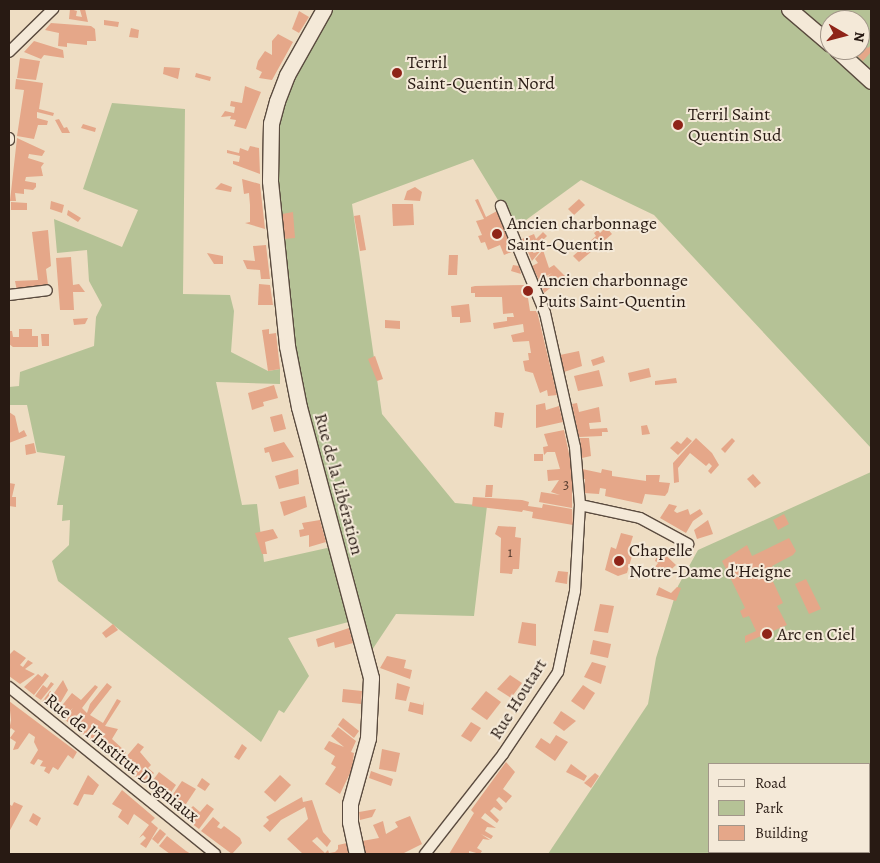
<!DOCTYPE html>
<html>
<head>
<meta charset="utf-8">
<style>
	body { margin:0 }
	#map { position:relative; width:880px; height:863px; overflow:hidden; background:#eeddc3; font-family:Alegreya,serif }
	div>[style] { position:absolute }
	.green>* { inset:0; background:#b5c296 }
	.building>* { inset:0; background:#e5a789 }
	.roads { filter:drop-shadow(1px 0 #5a4b3f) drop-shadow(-1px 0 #5a4b3f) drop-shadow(0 1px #5a4b3f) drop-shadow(0 -1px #5a4b3f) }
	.street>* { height:10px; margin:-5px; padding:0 5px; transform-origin:5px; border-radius:5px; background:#f4e9d8 }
	.secondary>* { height:15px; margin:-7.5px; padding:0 7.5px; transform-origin:7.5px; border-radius:7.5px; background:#f4e9d8 }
	.dots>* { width:14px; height:14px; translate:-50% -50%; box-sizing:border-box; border:2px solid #f4e9d8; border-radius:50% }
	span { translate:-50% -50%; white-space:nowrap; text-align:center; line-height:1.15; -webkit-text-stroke:4px #f4e9d8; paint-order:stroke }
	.number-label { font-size:15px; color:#573d30 }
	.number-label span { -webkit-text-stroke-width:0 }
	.poi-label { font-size:18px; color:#281a13 }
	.left { translate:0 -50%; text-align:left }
	.street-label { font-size:18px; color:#281a13 }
	.frame { position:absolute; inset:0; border:10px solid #281a13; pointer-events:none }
	.legend { position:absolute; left:708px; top:763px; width:162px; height:90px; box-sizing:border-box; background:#f4e9d8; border:1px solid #a29689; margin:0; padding:6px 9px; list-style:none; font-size:15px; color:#281a13 }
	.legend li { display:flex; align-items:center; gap:10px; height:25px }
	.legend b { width:25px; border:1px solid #a29689 }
	.north { position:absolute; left:820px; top:10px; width:50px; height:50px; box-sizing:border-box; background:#f4e9d8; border:1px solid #a29689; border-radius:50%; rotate:98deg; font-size:14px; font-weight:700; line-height:20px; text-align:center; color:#281a13 }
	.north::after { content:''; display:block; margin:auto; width:18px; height:22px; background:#8f2418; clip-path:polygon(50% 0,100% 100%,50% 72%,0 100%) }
</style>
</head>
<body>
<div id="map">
	<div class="green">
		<div style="clip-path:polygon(evenodd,324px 9px,871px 9px,871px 448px,654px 215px,581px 180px,515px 228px,473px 159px,352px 204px,382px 414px,455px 503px,487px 506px,474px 616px,396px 614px,366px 659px,356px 620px,288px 638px,309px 676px,284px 713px,279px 710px,261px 742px,58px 581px,52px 561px,69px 545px,70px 520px,62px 521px,63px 505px,57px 505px,65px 456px,37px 452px,27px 405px,9px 405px,9px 387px,19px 386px,20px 372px,94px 346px,96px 317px,102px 305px,89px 281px,87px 250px,57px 253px,54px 219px,122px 247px,138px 210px,83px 189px,112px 103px,185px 109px,183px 294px,230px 295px,234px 311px,231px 352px,268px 371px,280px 369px,280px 384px,216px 382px,242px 505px,257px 504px,264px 562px,336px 546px,299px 407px,271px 119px,324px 9px,830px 20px,860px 20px,860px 50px,830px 50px,830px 20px)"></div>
		<div style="clip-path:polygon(evenodd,871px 472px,871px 854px,548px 854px,648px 704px,656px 658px,678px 586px,698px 550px,871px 472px,709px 764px,869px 764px,869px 852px,709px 852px,709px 764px)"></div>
	</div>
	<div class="building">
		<div style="clip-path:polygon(70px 9px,77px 11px,76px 16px,82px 17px,80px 10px,76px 9px,85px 9px,88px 22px,69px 19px)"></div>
		<div style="clip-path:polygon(299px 11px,309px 17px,299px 33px,292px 29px)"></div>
		<div style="clip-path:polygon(104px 20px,119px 22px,118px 27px,104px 25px)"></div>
		<div style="clip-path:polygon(51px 23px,91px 26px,95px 29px,96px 41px,87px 41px,87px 45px,67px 43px,67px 47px,58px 46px,59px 33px,45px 30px)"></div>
		<div style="clip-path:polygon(131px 28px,139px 30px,138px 38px,129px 37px)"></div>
		<div style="clip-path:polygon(278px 34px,293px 42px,272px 80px,259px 78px,262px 72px,256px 69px,258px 61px,265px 51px,272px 55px,272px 41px)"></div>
		<div style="clip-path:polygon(860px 40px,868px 48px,871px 45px,871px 52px,863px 61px,851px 50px,860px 50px)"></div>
		<div style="clip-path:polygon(34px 41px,63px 50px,64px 58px,44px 55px,41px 59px,24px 52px)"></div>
		<div style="clip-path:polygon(20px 58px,40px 61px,36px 80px,17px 78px)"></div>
		<div style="clip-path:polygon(164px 67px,180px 68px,178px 79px,163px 74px)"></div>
		<div style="clip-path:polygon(196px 73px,211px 77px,210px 81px,195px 77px)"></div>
		<div style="clip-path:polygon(16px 79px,43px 83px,39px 109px,54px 113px,53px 116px,37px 112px,37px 118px,48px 121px,47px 125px,38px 125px,34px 139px,17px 136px,24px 90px,15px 89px)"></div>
		<div style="clip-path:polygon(245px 86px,261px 92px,246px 129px,234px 126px,236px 120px,230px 119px,231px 116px,221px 117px,225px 111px,234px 113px,235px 107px,230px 106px,231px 101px,242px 103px)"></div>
		<div style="clip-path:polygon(59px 119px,64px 128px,67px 127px,70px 133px,62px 133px,55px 120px)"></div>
		<div style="clip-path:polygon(83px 124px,96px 128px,95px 132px,81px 128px)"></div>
		<div style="clip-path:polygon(17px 138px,45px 151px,42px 156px,29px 154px,28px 158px,44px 163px,41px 167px,43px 176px,26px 177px,25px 181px,36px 183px,36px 187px,33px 190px,24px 189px,24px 194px,15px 193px,16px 201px,10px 201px)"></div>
		<div style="clip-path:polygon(250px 146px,259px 148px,260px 174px,233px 164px,233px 161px,239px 162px,240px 156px,227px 153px,227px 150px,239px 153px,240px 148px,248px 151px)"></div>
		<div style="clip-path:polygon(242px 179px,260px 184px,265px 229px,245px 223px,250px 222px,250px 205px,249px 193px,244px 194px)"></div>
		<div style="clip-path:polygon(221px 183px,232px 187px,231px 192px,215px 189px)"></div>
		<div style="clip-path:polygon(415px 187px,422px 192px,420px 201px,404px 200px,407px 191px)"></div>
		<div style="clip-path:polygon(478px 199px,486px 217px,497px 211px,514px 251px,504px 255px,500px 245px,488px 250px,485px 242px,481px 243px,478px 236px,482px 235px,476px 221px,484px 219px,475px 200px)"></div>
		<div style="clip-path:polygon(579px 199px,585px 205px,574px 215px,568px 209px)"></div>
		<div style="clip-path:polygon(51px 201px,64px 205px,62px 213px,50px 209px)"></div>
		<div style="clip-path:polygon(11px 202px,27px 203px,27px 210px,11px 210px)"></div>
		<div style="clip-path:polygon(392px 204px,413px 204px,414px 225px,393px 226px)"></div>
		<div style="clip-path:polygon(68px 210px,81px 218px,78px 222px,67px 215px)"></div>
		<div style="clip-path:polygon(293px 212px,295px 238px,284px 239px,282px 214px)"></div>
		<div style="clip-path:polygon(360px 215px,366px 250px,360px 251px,354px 216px)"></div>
		<div style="clip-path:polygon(606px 227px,612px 234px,579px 262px,573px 256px,596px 236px,594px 233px,598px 230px,600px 233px)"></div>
		<div style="clip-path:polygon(48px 230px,51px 266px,46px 269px,48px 285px,17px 291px,15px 281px,38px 280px,32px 232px)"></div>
		<div style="clip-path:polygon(543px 232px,547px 236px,539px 244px,542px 249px,532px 261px,522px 239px,534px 234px,536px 239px)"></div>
		<div style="clip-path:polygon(266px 245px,270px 279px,261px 279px,260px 270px,247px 269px,243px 260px,255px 261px,253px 246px)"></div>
		<div style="clip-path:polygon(543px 250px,549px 268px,554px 265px,565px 276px,544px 293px,540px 282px,552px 273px,539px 280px,532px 266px,538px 263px,535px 259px)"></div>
		<div style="clip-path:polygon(207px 253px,223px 256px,223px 264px,214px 264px)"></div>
		<div style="clip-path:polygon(449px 255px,458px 255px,457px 275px,448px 275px)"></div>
		<div style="clip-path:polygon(71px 257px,73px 285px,79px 284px,85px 292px,73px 292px,74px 310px,60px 310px,56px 258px)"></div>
		<div style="clip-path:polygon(513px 265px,519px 266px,521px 274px,511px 271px)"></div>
		<div style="clip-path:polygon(259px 284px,270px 285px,273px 305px,258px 305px)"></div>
		<div style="clip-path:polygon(526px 285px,530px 311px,537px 311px,557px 395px,548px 396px,547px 390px,540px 393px,533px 373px,525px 371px,523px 361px,529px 360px,528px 353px,531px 353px,529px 341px,513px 342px,511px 335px,524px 332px,523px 324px,494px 329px,493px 323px,507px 321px,507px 317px,514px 317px,513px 313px,503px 314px,502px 297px,475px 297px,475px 293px,471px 293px,471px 287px,475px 286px)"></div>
		<div style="clip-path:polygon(469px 304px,471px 322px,460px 323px,460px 317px,452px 317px,451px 306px)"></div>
		<div style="clip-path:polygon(88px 318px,85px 324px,74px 325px,73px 319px)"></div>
		<div style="clip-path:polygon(385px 320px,400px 321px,400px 329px,385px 328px)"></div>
		<div style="clip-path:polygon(19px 329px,32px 329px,32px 336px,38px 336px,38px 347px,13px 347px,9px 344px,9px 331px,12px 331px,13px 337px,19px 337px)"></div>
		<div style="clip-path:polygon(269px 329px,269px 334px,276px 333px,280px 369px,268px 371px,262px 330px)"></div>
		<div style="clip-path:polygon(41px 334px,49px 334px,49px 346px,42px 346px)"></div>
		<div style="clip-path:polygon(579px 351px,582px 366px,564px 372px,560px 355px)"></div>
		<div style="clip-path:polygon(375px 356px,383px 379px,377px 381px,368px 359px)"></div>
		<div style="clip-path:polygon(603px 356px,605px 362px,593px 366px,591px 360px)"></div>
		<div style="clip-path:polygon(649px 368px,651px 377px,630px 382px,628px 373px)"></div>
		<div style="clip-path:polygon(599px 370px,603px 386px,578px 391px,574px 376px)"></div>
		<div style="clip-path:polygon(676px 378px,677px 383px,655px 385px,655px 381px)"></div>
		<div style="clip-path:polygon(274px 385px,278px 398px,263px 402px,264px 406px,252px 410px,248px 393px)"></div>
		<div style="clip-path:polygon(545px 403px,546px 410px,559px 406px,563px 422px,536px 428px,536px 405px)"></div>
		<div style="clip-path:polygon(577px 403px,579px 412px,599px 407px,601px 422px,589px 423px,590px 429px,607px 428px,608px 432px,602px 432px,602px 436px,579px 437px,572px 404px)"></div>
		<div style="clip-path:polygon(9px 412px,15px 416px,19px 433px,24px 430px,27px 436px,9px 443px)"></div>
		<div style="clip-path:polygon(495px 412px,504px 413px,502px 428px,494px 426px)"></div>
		<div style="clip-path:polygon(282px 414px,286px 429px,274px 432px,270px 417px)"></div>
		<div style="clip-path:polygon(647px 425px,650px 434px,642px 435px,641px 426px)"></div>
		<div style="clip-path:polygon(564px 430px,572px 468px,572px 508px,539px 502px,541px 492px,560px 495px,551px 492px,559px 480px,548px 481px,547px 470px,560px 469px,555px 452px,547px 452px,544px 455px,543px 447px,548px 446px,544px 434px)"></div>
		<div style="clip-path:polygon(687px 437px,692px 441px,678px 455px,670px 448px,677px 441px,681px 444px)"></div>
		<div style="clip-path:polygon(580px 438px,589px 438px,591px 456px,582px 458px)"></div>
		<div style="clip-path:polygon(696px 438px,712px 453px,719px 465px,711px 474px,708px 471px,712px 466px,709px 463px,706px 466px,690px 453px,678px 468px,679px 482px,674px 483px,673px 463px)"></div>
		<div style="clip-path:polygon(732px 438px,735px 441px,725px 453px,721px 449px)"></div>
		<div style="clip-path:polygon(284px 442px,294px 457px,272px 462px,269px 452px,265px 453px,264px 448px)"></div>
		<div style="clip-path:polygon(34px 443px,36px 453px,26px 455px,25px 445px)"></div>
		<div style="clip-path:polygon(534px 454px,543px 454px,543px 461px,534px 461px)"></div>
		<div style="clip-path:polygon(298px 469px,299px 484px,279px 489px,275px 476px)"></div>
		<div style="clip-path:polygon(582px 469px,601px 473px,602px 469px,612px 471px,612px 476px,646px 481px,646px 475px,660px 475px,659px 482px,670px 483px,668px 492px,665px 496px,645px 494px,642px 504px,605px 496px,606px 489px,600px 488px,599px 494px,584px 493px,585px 479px,582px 479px)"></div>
		<div style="clip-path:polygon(753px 474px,761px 483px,755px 488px,747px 479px)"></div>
		<div style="clip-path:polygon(9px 483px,15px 484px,12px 497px,16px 497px,16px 507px,9px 506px)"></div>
		<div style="clip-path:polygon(486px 485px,493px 485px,492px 497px,485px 497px)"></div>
		<div style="clip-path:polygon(305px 496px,307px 507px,284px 516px,280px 502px)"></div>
		<div style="clip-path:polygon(473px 497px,522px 500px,529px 502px,528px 506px,542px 508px,543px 504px,572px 509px,573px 525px,532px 518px,533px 512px,523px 510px,522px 512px,472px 506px)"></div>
		<div style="clip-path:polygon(669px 504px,677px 506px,674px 511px,677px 513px,688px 509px,690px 515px,700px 509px,703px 514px,693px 521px,686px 533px,660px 518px)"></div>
		<div style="clip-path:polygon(784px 514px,789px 524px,778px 530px,773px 520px)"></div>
		<div style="clip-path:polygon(320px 520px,326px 542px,309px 547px,309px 535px,300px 537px,299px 530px,304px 529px,302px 523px)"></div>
		<div style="clip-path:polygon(708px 520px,713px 534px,697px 539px,694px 530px)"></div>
		<div style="clip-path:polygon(498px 526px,516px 527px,515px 537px,521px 538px,519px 569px,513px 569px,512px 574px,500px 573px,501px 538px,495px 534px)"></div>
		<div style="clip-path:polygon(273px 529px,278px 538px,265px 542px,267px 554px,262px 554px,255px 533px)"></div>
		<div style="clip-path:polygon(621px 533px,633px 536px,628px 552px,633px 553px,627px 573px,618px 576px,605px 570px,611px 547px,616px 549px)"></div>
		<div style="clip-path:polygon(789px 538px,796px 551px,793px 555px,772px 566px,775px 571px,769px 573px,783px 603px,777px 606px,787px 625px,745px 643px,745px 636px,756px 631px,749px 616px,743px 618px,740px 611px,745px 608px,722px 561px,747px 545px,752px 556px)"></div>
		<div style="clip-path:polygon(659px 549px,676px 565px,664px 576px,655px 567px,658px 563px,655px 561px)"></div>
		<div style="clip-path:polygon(558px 571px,568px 572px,567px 584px,555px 582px)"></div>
		<div style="clip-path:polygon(806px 579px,821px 609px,809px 614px,795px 584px)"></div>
		<div style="clip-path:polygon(659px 587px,671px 593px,677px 587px,681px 588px,676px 601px,656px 595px)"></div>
		<div style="clip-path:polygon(600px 604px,614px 606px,608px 633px,594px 631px)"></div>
		<div style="clip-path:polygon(522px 622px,536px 624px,536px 646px,518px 643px)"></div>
		<div style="clip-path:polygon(113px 624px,118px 630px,106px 638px,102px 633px)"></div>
		<div style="clip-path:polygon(349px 628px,353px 643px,335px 648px,334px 642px,318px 647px,316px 639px)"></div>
		<div style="clip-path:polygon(593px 640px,611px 644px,608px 658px,590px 654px)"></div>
		<div style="clip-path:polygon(14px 650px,26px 658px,20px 665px,23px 667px,28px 660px,33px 663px,25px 669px,35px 674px,20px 684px,9px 676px,9px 655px)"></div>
		<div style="clip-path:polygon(387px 656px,406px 660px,404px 668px,412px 670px,410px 679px,380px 668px)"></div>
		<div style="clip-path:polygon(592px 662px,606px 666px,601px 684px,584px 677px)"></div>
		<div style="clip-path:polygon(45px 673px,49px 676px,34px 695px,24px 687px,38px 674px,42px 677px)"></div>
		<div style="clip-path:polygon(510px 675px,522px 683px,511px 698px,497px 689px)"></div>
		<div style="clip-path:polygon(63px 680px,68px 690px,55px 712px,42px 702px,50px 691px,54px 693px)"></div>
		<div style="clip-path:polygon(51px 682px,54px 684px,41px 700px,35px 696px,43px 685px,47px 688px)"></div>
		<div style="clip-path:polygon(107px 683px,112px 687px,90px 715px,103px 723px,117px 699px,121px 701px,105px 726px,118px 729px,112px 739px,126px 752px,119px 763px,64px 719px,73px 708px,62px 718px,56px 713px,72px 693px,81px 700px,95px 685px,98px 687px,82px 708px,87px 713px,90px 704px)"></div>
		<div style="clip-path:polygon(397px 683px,410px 687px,406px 701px,395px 699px)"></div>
		<div style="clip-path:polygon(583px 685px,595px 693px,584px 710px,571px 701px)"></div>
		<div style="clip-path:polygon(343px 689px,362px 691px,361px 704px,342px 702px)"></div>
		<div style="clip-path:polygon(486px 691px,501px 702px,487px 720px,471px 709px)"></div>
		<div style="clip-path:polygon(9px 701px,77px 752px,73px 759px,68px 755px,58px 770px,53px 767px,49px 774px,44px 771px,46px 767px,40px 766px,43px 761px,38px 759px,34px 765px,30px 763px,38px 750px,34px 742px,35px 737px,29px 733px,18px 749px,13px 750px,16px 742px,10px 738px,15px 731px,11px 728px,9px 731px,11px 720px)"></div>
		<div style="clip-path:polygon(424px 701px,423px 715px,408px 711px,410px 702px,423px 705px)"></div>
		<div style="clip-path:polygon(561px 711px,576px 721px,564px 731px,553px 723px)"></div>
		<div style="clip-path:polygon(343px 718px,359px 731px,354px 738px,338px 725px)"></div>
		<div style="clip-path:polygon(471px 722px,481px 728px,471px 742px,461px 736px)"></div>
		<div style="clip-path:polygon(338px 727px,356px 741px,351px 752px,354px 753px,352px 769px,340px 794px,325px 784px,336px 767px,331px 764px,335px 756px,324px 749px,329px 741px,344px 747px,331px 736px)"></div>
		<div style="clip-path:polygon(556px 735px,568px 742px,555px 761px,535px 747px,541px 738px,550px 744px)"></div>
		<div style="clip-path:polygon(138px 743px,144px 747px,140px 752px,151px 765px,148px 768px,154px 773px,144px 784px,120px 764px)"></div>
		<div style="clip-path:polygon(242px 744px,247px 748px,239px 760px,234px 757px)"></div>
		<div style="clip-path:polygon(382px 749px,400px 753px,396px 772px,379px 769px)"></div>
		<div style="clip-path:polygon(506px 762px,515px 772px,503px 789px,512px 796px,506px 803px,499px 797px,496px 800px,503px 808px,500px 811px,494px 807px,490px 811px,499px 820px,497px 823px,485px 813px,481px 818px,496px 828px,487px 827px,485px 831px,493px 836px,491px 839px,481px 834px,490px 840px,483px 839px,477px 848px,482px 851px,480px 854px,469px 851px,469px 854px,449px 854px,474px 813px,471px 810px)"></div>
		<div style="clip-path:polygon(571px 764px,587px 776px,584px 781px,566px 772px)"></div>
		<div style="clip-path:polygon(371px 771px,393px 779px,391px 786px,369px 778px)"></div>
		<div style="clip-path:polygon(159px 772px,176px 785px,165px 801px,148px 787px)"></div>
		<div style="clip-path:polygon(595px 773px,599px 776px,591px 788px,584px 783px)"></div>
		<div style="clip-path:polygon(88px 775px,99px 785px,93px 795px,84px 794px,78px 806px,73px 804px)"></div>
		<div style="clip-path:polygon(280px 775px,291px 785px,275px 802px,264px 792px)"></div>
		<div style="clip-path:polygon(202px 778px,210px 784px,205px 791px,197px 786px)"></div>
		<div style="clip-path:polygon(182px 781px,196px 789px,180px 813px,167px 803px)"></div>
		<div style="clip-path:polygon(122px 790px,155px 818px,151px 822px,158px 828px,146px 848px,140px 844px,146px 838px,143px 835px,139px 838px,149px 825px,134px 814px,128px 825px,118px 817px,122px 810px,112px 804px)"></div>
		<div style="clip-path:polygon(302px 797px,303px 802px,312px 800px,323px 832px,331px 841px,327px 847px,317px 837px,312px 841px,325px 853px,328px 850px,329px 853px,335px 852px,338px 849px,338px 845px,347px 843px,350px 854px,303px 854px,287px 839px,308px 819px,305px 807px,281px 820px,270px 832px,263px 826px,269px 820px,266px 817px)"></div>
		<div style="clip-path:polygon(14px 802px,23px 806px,9px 832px,9px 804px,12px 806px)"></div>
		<div style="clip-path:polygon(207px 804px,214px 809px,199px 829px,183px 817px,193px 806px,200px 812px)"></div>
		<div style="clip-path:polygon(376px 809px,372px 817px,360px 820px,359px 812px)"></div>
		<div style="clip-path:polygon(33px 813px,41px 818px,37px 826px,29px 821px)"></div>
		<div style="clip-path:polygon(410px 816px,422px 844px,402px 854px,364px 854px,362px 841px,379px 838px,373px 825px,383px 821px,386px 834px,398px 827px,395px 822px)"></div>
		<div style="clip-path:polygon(213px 817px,220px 823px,217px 827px,221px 829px,224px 826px,240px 838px,242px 843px,232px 854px,201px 831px)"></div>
		<div style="clip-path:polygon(160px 829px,166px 834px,158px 844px,152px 839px)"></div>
		<div style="clip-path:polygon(167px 836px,186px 851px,191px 854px,170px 854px,159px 846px)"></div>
	</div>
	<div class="roads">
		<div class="street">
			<div style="left:9px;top:52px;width:62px;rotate:-44.3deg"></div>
			<div style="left:9px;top:138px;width:2px;rotate:90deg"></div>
			<div style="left:9px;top:295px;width:38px;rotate:-7deg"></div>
			<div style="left:580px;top:505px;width:61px;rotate:12.2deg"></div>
			<div style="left:640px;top:518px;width:55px;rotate:28.4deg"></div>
			<div style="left:9px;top:687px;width:265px;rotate:39deg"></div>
			<div style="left:425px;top:854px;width:127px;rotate:-52deg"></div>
			<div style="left:503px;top:754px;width:99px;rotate:-56.1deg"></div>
			<div style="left:558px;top:672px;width:83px;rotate:-78.1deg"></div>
			<div style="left:575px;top:591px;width:86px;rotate:-86.7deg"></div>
			<div style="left:580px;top:505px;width:58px;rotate:-94.9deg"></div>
			<div style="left:575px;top:447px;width:137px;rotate:-102.6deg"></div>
			<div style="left:545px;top:313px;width:116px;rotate:-112.4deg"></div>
		</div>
		<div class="secondary">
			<div style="left:324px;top:9px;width:76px;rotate:119.3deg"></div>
			<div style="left:287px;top:75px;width:28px;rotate:111deg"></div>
			<div style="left:277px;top:101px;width:23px;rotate:105deg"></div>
			<div style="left:271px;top:123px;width:58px;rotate:91deg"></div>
			<div style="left:270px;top:181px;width:166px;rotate:84.1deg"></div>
			<div style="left:287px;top:346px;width:62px;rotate:78.9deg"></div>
			<div style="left:299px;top:407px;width:280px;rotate:75.1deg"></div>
			<div style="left:371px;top:678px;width:60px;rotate:92.9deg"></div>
			<div style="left:368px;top:738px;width:68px;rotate:105.3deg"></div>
			<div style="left:350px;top:804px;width:18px;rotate:90deg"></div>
			<div style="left:350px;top:822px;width:33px;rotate:78deg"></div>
			<div style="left:789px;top:9px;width:54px;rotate:40.5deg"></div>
			<div style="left:837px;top:50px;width:46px;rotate:42.4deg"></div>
		</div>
	</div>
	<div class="dots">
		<div style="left:397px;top:73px;background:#8f2418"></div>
		<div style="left:678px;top:125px;background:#8f2418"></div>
		<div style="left:497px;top:234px;background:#8f2418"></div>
		<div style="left:528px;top:291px;background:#8f2418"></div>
		<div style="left:619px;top:561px;background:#8f2418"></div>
		<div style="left:767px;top:634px;background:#8f2418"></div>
	</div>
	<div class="number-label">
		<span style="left:566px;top:485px">3</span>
		<span style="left:510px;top:553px">1</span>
	</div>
	<div class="poi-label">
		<span class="left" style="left:407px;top:73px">Terril<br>Saint-Quentin Nord</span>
		<span class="left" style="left:688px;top:125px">Terril Saint<br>Quentin Sud</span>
		<span class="left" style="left:507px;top:234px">Ancien charbonnage<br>Saint-Quentin</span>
		<span class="left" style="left:538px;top:291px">Ancien charbonnage<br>Puits Saint-Quentin</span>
		<span class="left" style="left:629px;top:561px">Chapelle<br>Notre-Dame d'Heigne</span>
		<span class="left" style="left:777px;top:634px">Arc en Ciel</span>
	</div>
	<div class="street-label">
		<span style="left:339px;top:484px;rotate:75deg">Rue de la Libération</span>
		<span style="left:518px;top:699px;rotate:-58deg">Rue Houtart</span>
		<span style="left:122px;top:758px;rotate:39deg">Rue de l'Institut Dogniaux</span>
	</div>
	<div class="frame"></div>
	<ul class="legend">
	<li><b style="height:6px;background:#f4e9d8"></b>Road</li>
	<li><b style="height:14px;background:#b5c296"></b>Park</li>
	<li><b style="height:14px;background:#e5a789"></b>Building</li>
	</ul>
	<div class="north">N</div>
</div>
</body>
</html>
